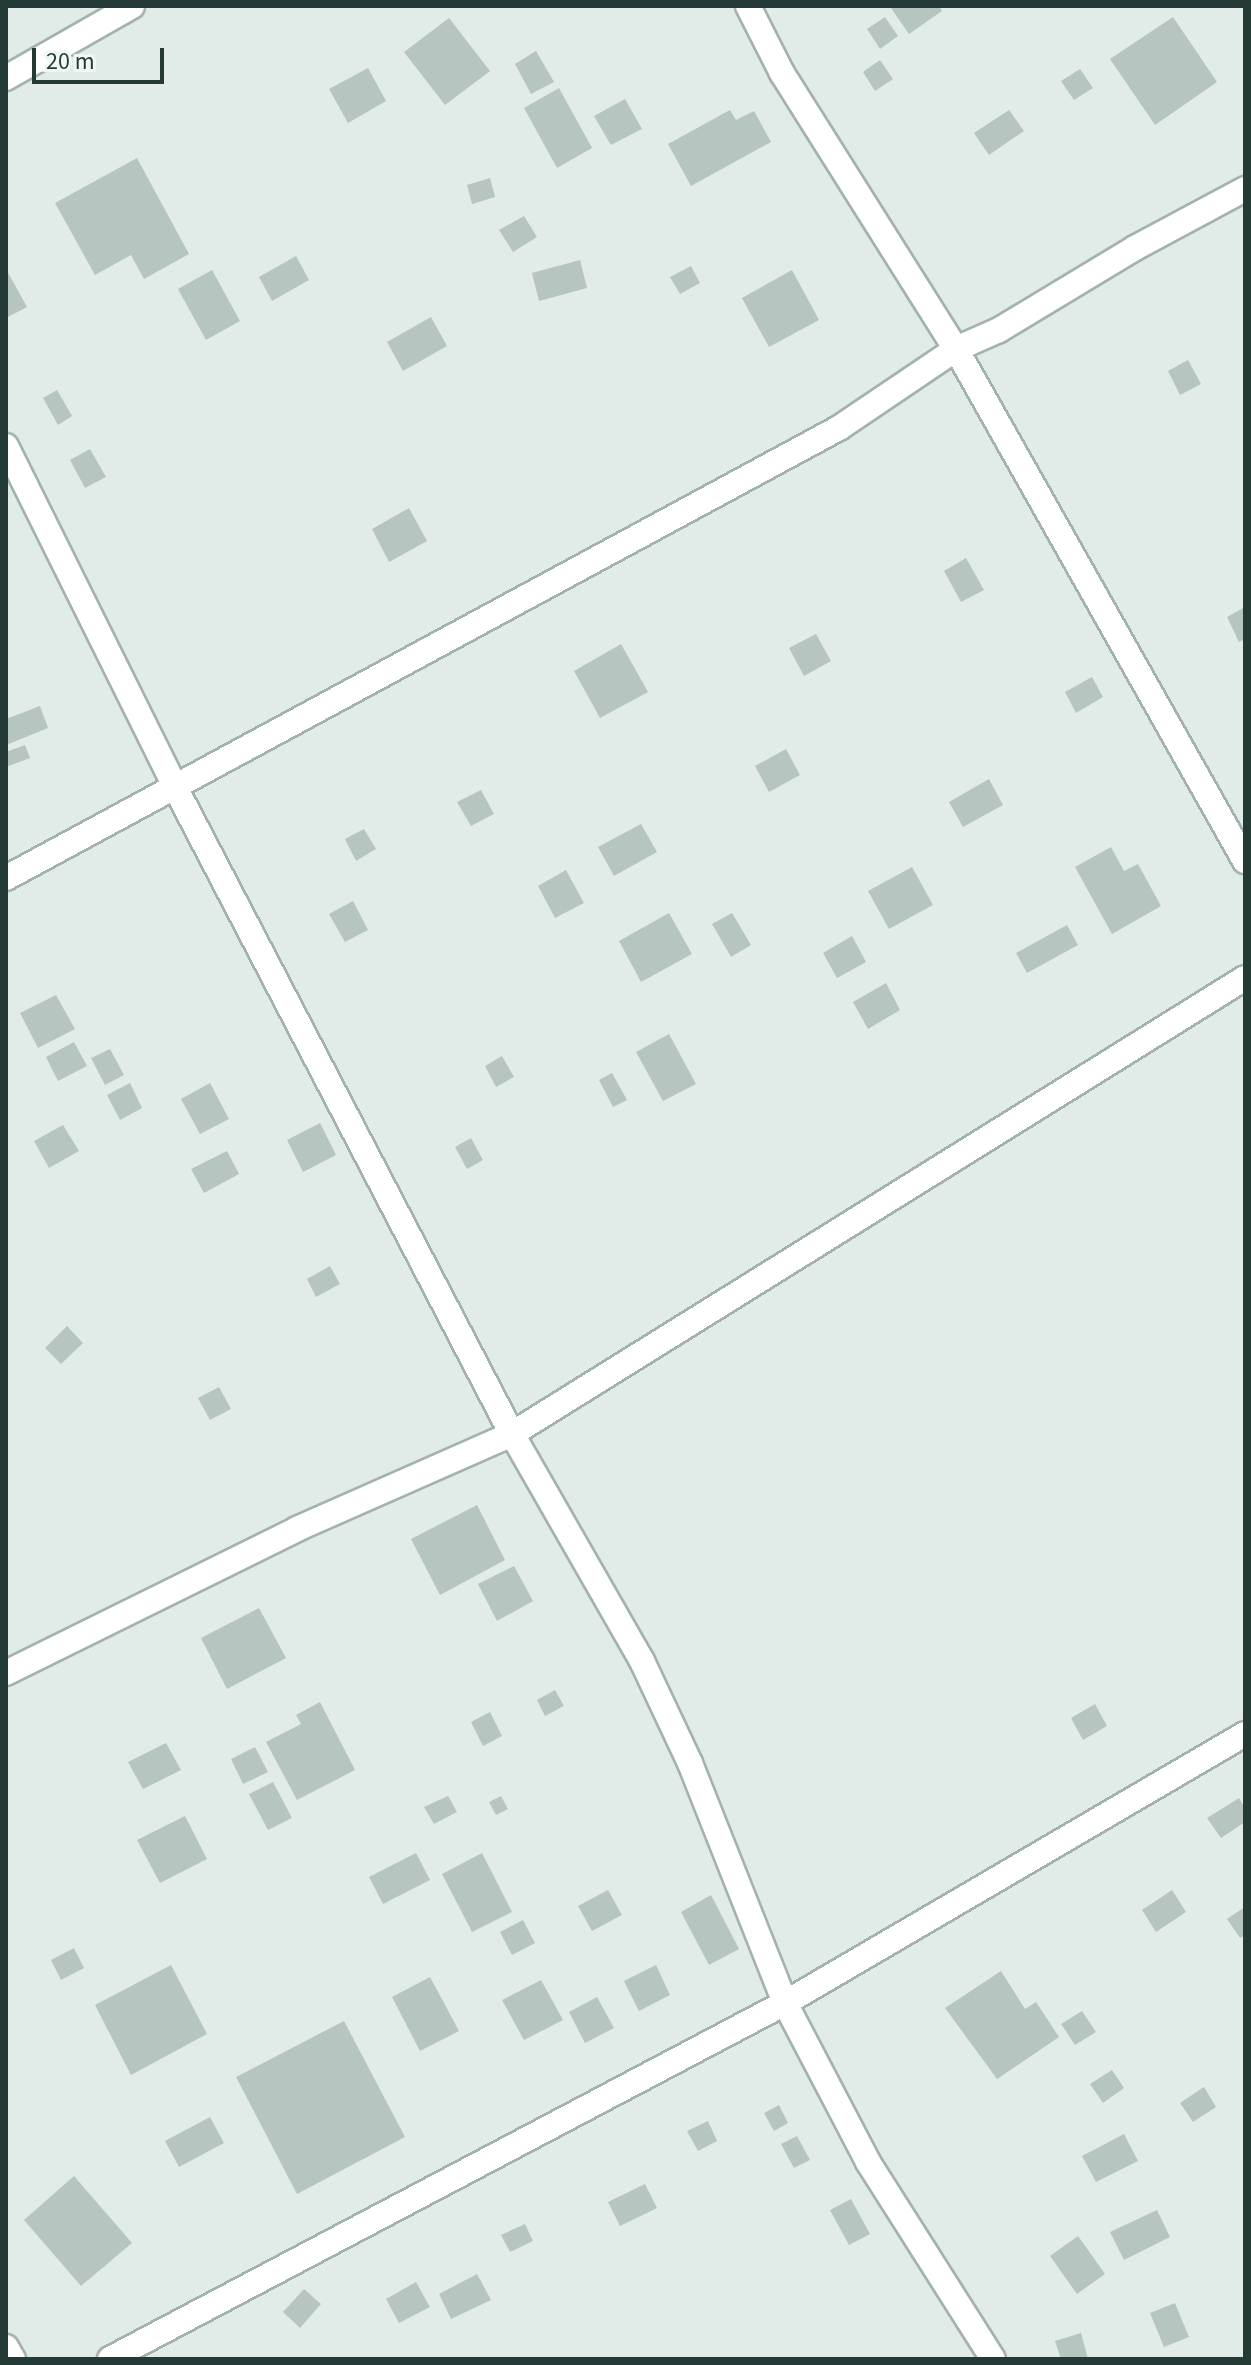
<!DOCTYPE html>
<html>
<head>
<meta charset="utf-8">
<style>
	body { margin:0 }
	#map { position:relative; width:1251px; height:2365px; overflow:hidden; background:#e1ebe8; font-family:"Source Sans 3",sans-serif }
	div>[style] { position:absolute }
	.building>* { inset:0; background:#b7c5c1 }
	.roads { filter:drop-shadow(2px 0 #a4b2af) drop-shadow(-2px 0 #a4b2af) drop-shadow(0 2px #a4b2af) drop-shadow(0 -2px #a4b2af) }
	.street>* { height:24px; margin:-12px; padding:0 12px; transform-origin:12px; border-radius:12px; background:#fff }
	span { translate:-50% -50%; white-space:nowrap; text-align:center; line-height:1.15; -webkit-text-stroke:7px #f1f7f5; paint-order:stroke }
	.frame { position:absolute; inset:0; border:8px solid #233a37; pointer-events:none }
	.scale { position:absolute; left:32px; top:48px; width:132px; height:36px; box-sizing:border-box; border:4px solid #233a37; border-top:0; padding-left:10px; font-size:24px; line-height:28px; white-space:nowrap; color:#233a37; -webkit-text-stroke:6px #f1f7f5; paint-order:stroke }
</style>
</head>
<body>
<div id="map">
	<div class="building">
		<div style="clip-path:polygon(895px 6px,939px 6px,942px 11px,909px 34px,891px 8px)"></div>
		<div style="clip-path:polygon(885px 17px,898px 36px,880px 49px,867px 29px)"></div>
		<div style="clip-path:polygon(1173px 17px,1217px 82px,1155px 125px,1110px 59px)"></div>
		<div style="clip-path:polygon(449px 18px,490px 71px,445px 105px,404px 52px)"></div>
		<div style="clip-path:polygon(536px 51px,554px 82px,531px 94px,515px 64px)"></div>
		<div style="clip-path:polygon(880px 60px,893px 79px,875px 91px,863px 72px)"></div>
		<div style="clip-path:polygon(368px 68px,386px 101px,348px 123px,329px 89px)"></div>
		<div style="clip-path:polygon(1080px 69px,1093px 88px,1074px 100px,1061px 81px)"></div>
		<div style="clip-path:polygon(559px 88px,592px 148px,557px 168px,524px 108px)"></div>
		<div style="clip-path:polygon(625px 99px,642px 129px,611px 145px,594px 116px)"></div>
		<div style="clip-path:polygon(730px 110px,736px 120px,754px 111px,771px 142px,691px 186px,668px 144px)"></div>
		<div style="clip-path:polygon(1009px 110px,1024px 131px,989px 155px,974px 133px)"></div>
		<div style="clip-path:polygon(137px 158px,189px 254px,144px 279px,131px 255px,95px 275px,55px 203px)"></div>
		<div style="clip-path:polygon(490px 178px,495px 197px,472px 204px,467px 185px)"></div>
		<div style="clip-path:polygon(524px 216px,537px 237px,513px 252px,499px 230px)"></div>
		<div style="clip-path:polygon(296px 256px,309px 280px,272px 301px,259px 277px)"></div>
		<div style="clip-path:polygon(580px 260px,587px 288px,539px 301px,532px 273px)"></div>
		<div style="clip-path:polygon(691px 266px,700px 283px,680px 294px,670px 277px)"></div>
		<div style="clip-path:polygon(6px 269px,27px 307px,6px 318px)"></div>
		<div style="clip-path:polygon(212px 270px,240px 321px,206px 340px,178px 289px)"></div>
		<div style="clip-path:polygon(792px 270px,819px 320px,769px 347px,742px 298px)"></div>
		<div style="clip-path:polygon(431px 317px,447px 346px,403px 371px,387px 342px)"></div>
		<div style="clip-path:polygon(1188px 360px,1201px 384px,1180px 395px,1168px 371px)"></div>
		<div style="clip-path:polygon(57px 390px,72px 416px,58px 425px,43px 398px)"></div>
		<div style="clip-path:polygon(90px 449px,106px 477px,85px 488px,70px 460px)"></div>
		<div style="clip-path:polygon(409px 508px,427px 541px,389px 562px,372px 529px)"></div>
		<div style="clip-path:polygon(966px 558px,984px 590px,961px 602px,944px 571px)"></div>
		<div style="clip-path:polygon(1245px 607px,1245px 639px,1239px 642px,1227px 617px)"></div>
		<div style="clip-path:polygon(816px 634px,831px 661px,804px 676px,789px 648px)"></div>
		<div style="clip-path:polygon(621px 644px,648px 692px,600px 718px,574px 671px)"></div>
		<div style="clip-path:polygon(1092px 677px,1103px 697px,1076px 713px,1065px 692px)"></div>
		<div style="clip-path:polygon(40px 706px,48px 728px,6px 745px,6px 719px)"></div>
		<div style="clip-path:polygon(25px 745px,30px 758px,6px 767px,6px 752px)"></div>
		<div style="clip-path:polygon(786px 749px,800px 775px,769px 792px,755px 766px)"></div>
		<div style="clip-path:polygon(989px 779px,1003px 805px,963px 827px,949px 802px)"></div>
		<div style="clip-path:polygon(481px 790px,494px 814px,471px 826px,457px 802px)"></div>
		<div style="clip-path:polygon(641px 824px,657px 852px,614px 876px,598px 847px)"></div>
		<div style="clip-path:polygon(364px 829px,376px 849px,356px 861px,345px 839px)"></div>
		<div style="clip-path:polygon(1111px 847px,1124px 871px,1138px 864px,1161px 906px,1112px 934px,1075px 867px)"></div>
		<div style="clip-path:polygon(912px 867px,933px 905px,889px 929px,868px 891px)"></div>
		<div style="clip-path:polygon(566px 870px,584px 903px,555px 918px,538px 886px)"></div>
		<div style="clip-path:polygon(353px 901px,368px 930px,345px 942px,329px 914px)"></div>
		<div style="clip-path:polygon(669px 913px,692px 954px,641px 982px,619px 941px)"></div>
		<div style="clip-path:polygon(732px 913px,751px 945px,731px 957px,712px 924px)"></div>
		<div style="clip-path:polygon(1067px 925px,1078px 945px,1027px 973px,1016px 953px)"></div>
		<div style="clip-path:polygon(852px 936px,866px 962px,837px 978px,823px 953px)"></div>
		<div style="clip-path:polygon(886px 983px,900px 1010px,868px 1029px,853px 1002px)"></div>
		<div style="clip-path:polygon(56px 995px,75px 1029px,38px 1048px,20px 1013px)"></div>
		<div style="clip-path:polygon(669px 1034px,696px 1084px,663px 1101px,636px 1052px)"></div>
		<div style="clip-path:polygon(74px 1042px,87px 1066px,58px 1081px,46px 1057px)"></div>
		<div style="clip-path:polygon(110px 1049px,124px 1075px,105px 1085px,91px 1058px)"></div>
		<div style="clip-path:polygon(502px 1056px,514px 1077px,496px 1087px,485px 1066px)"></div>
		<div style="clip-path:polygon(612px 1073px,627px 1100px,613px 1107px,599px 1080px)"></div>
		<div style="clip-path:polygon(130px 1083px,142px 1108px,120px 1120px,107px 1095px)"></div>
		<div style="clip-path:polygon(210px 1083px,229px 1119px,200px 1134px,181px 1099px)"></div>
		<div style="clip-path:polygon(320px 1123px,336px 1155px,303px 1172px,287px 1140px)"></div>
		<div style="clip-path:polygon(63px 1125px,79px 1151px,49px 1168px,34px 1141px)"></div>
		<div style="clip-path:polygon(471px 1138px,483px 1160px,467px 1169px,455px 1147px)"></div>
		<div style="clip-path:polygon(227px 1151px,239px 1174px,204px 1193px,191px 1169px)"></div>
		<div style="clip-path:polygon(330px 1266px,340px 1284px,316px 1297px,307px 1279px)"></div>
		<div style="clip-path:polygon(67px 1326px,83px 1343px,61px 1364px,45px 1348px)"></div>
		<div style="clip-path:polygon(219px 1387px,231px 1409px,210px 1420px,198px 1398px)"></div>
		<div style="clip-path:polygon(477px 1505px,505px 1560px,440px 1595px,411px 1539px)"></div>
		<div style="clip-path:polygon(514px 1566px,533px 1601px,497px 1621px,478px 1584px)"></div>
		<div style="clip-path:polygon(259px 1608px,286px 1658px,227px 1689px,201px 1638px)"></div>
		<div style="clip-path:polygon(555px 1690px,564px 1706px,545px 1716px,537px 1700px)"></div>
		<div style="clip-path:polygon(320px 1702px,355px 1770px,297px 1800px,266px 1742px,301px 1724px,296px 1715px)"></div>
		<div style="clip-path:polygon(1095px 1704px,1107px 1726px,1083px 1740px,1071px 1718px)"></div>
		<div style="clip-path:polygon(490px 1712px,502px 1736px,483px 1746px,471px 1722px)"></div>
		<div style="clip-path:polygon(166px 1743px,181px 1770px,143px 1789px,128px 1762px)"></div>
		<div style="clip-path:polygon(255px 1747px,268px 1772px,243px 1784px,231px 1759px)"></div>
		<div style="clip-path:polygon(273px 1782px,292px 1818px,268px 1830px,249px 1794px)"></div>
		<div style="clip-path:polygon(448px 1796px,457px 1812px,434px 1824px,424px 1807px)"></div>
		<div style="clip-path:polygon(501px 1796px,508px 1809px,496px 1815px,489px 1802px)"></div>
		<div style="clip-path:polygon(1239px 1798px,1245px 1808px,1245px 1822px,1221px 1838px,1207px 1818px)"></div>
		<div style="clip-path:polygon(185px 1816px,207px 1859px,160px 1883px,137px 1840px)"></div>
		<div style="clip-path:polygon(416px 1853px,430px 1880px,383px 1904px,369px 1877px)"></div>
		<div style="clip-path:polygon(482px 1853px,512px 1912px,472px 1932px,442px 1874px)"></div>
		<div style="clip-path:polygon(608px 1890px,622px 1915px,592px 1931px,578px 1906px)"></div>
		<div style="clip-path:polygon(1172px 1890px,1186px 1912px,1156px 1932px,1142px 1910px)"></div>
		<div style="clip-path:polygon(711px 1895px,739px 1949px,709px 1965px,681px 1912px)"></div>
		<div style="clip-path:polygon(1245px 1907px,1245px 1935px,1240px 1938px,1227px 1919px)"></div>
		<div style="clip-path:polygon(523px 1920px,535px 1943px,512px 1955px,500px 1932px)"></div>
		<div style="clip-path:polygon(74px 1948px,84px 1968px,61px 1980px,51px 1960px)"></div>
		<div style="clip-path:polygon(171px 1965px,207px 2034px,131px 2075px,95px 2005px)"></div>
		<div style="clip-path:polygon(656px 1965px,670px 1995px,639px 2011px,624px 1981px)"></div>
		<div style="clip-path:polygon(1001px 1971px,1025px 2009px,1036px 2002px,1059px 2037px,997px 2079px,945px 2008px)"></div>
		<div style="clip-path:polygon(430px 1977px,459px 2031px,420px 2051px,392px 1997px)"></div>
		<div style="clip-path:polygon(541px 1980px,563px 2020px,524px 2040px,502px 2000px)"></div>
		<div style="clip-path:polygon(597px 1997px,614px 2028px,585px 2043px,569px 2012px)"></div>
		<div style="clip-path:polygon(1082px 2011px,1096px 2032px,1075px 2045px,1061px 2024px)"></div>
		<div style="clip-path:polygon(344px 2021px,405px 2137px,297px 2194px,236px 2077px)"></div>
		<div style="clip-path:polygon(1112px 2070px,1124px 2088px,1103px 2103px,1090px 2084px)"></div>
		<div style="clip-path:polygon(1204px 2087px,1216px 2107px,1193px 2122px,1180px 2103px)"></div>
		<div style="clip-path:polygon(779px 2105px,788px 2123px,774px 2131px,764px 2113px)"></div>
		<div style="clip-path:polygon(210px 2117px,224px 2143px,179px 2167px,165px 2141px)"></div>
		<div style="clip-path:polygon(708px 2121px,717px 2141px,698px 2151px,687px 2131px)"></div>
		<div style="clip-path:polygon(1124px 2134px,1138px 2161px,1096px 2182px,1082px 2156px)"></div>
		<div style="clip-path:polygon(797px 2136px,810px 2160px,794px 2168px,781px 2144px)"></div>
		<div style="clip-path:polygon(74px 2176px,132px 2243px,81px 2286px,24px 2220px)"></div>
		<div style="clip-path:polygon(645px 2184px,657px 2208px,620px 2226px,608px 2202px)"></div>
		<div style="clip-path:polygon(851px 2199px,870px 2234px,849px 2245px,830px 2210px)"></div>
		<div style="clip-path:polygon(1157px 2210px,1170px 2237px,1124px 2260px,1110px 2232px)"></div>
		<div style="clip-path:polygon(525px 2224px,533px 2241px,510px 2252px,501px 2235px)"></div>
		<div style="clip-path:polygon(1078px 2236px,1105px 2274px,1077px 2294px,1050px 2256px)"></div>
		<div style="clip-path:polygon(477px 2274px,491px 2300px,451px 2319px,439px 2294px)"></div>
		<div style="clip-path:polygon(416px 2282px,430px 2307px,399px 2323px,386px 2299px)"></div>
		<div style="clip-path:polygon(304px 2289px,321px 2304px,300px 2328px,283px 2312px)"></div>
		<div style="clip-path:polygon(1175px 2303px,1189px 2337px,1164px 2347px,1150px 2313px)"></div>
		<div style="clip-path:polygon(1081px 2333px,1088px 2359px,1061px 2359px,1055px 2341px)"></div>
	</div>
	<div class="roads">
		<div class="street">
			<div style="left:748px;top:6px;width:75px;rotate:63.1deg"></div>
			<div style="left:782px;top:73px;width:326px;rotate:57.8deg"></div>
			<div style="left:956px;top:349px;width:588px;rotate:60.56deg"></div>
			<div style="left:6px;top:78px;width:145px;rotate:-29.7deg"></div>
			<div style="left:6px;top:446px;width:381px;rotate:63.6deg"></div>
			<div style="left:175px;top:787px;width:730px;rotate:62.49deg"></div>
			<div style="left:512px;top:1434px;width:262px;rotate:60.2deg"></div>
			<div style="left:642px;top:1661px;width:113px;rotate:64.8deg"></div>
			<div style="left:690px;top:1763px;width:258px;rotate:68.4deg"></div>
			<div style="left:785px;top:2003px;width:179px;rotate:62.4deg"></div>
			<div style="left:868px;top:2162px;width:233px;rotate:57.6deg"></div>
			<div style="left:6px;top:878px;width:947px;rotate:-28.38deg"></div>
			<div style="left:839px;top:428px;width:141px;rotate:-34deg"></div>
			<div style="left:956px;top:349px;width:47px;rotate:-23.8deg"></div>
			<div style="left:999px;top:330px;width:159px;rotate:-31.1deg"></div>
			<div style="left:1135px;top:248px;width:125px;rotate:-28.2deg"></div>
			<div style="left:6px;top:1673px;width:325px;rotate:-26.3deg"></div>
			<div style="left:297px;top:1529px;width:235px;rotate:-23.8deg"></div>
			<div style="left:512px;top:1434px;width:863px;rotate:-31.89deg"></div>
			<div style="left:6px;top:2347px;width:14px;rotate:60deg"></div>
			<div style="left:110px;top:2359px;width:763px;rotate:-27.81deg"></div>
			<div style="left:785px;top:2003px;width:533px;rotate:-30.32deg"></div>
		</div>
	</div>
	<div class="frame"></div>
	<div class="scale">20 m</div>
</div>
</body>
</html>
